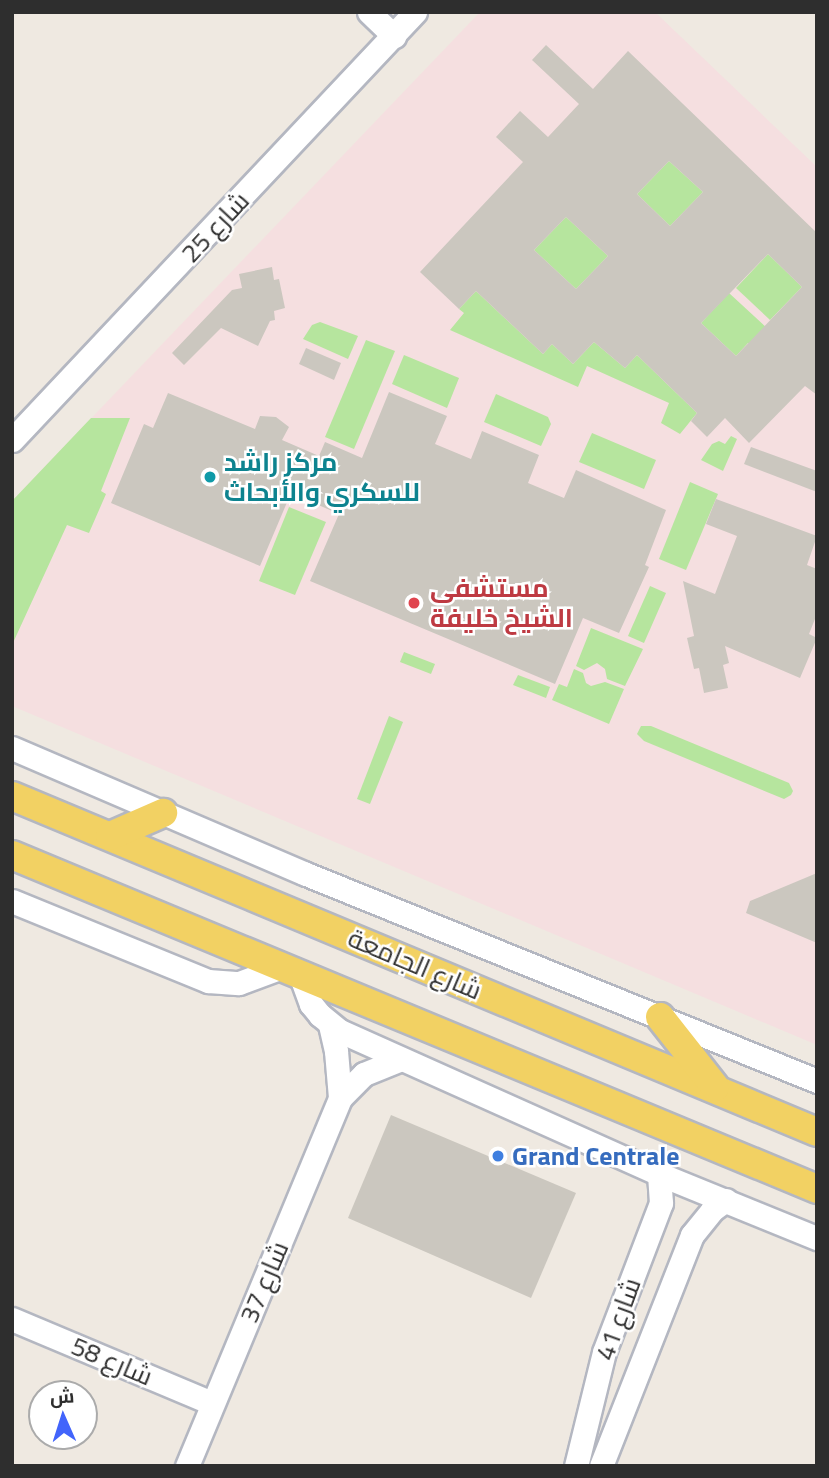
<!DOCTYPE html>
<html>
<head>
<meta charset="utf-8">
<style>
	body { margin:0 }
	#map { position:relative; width:829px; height:1478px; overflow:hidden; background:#efe9e1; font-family:"Titillium Web",Cairo,sans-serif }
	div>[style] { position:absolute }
	.medical>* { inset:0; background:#f5dfe0 }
	.green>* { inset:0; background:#b6e59e }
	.building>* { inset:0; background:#cbc7bf }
	.roads { filter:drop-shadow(2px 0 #b4b7c1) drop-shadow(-2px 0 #b4b7c1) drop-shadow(0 2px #b4b7c1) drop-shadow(0 -2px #b4b7c1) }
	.minor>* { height:23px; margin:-11.5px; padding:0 11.5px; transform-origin:11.5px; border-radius:11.5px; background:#fff }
	.major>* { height:28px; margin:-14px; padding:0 14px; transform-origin:14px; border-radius:14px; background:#f2d163 }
	.dots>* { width:19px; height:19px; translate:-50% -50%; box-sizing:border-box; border:4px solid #fff; border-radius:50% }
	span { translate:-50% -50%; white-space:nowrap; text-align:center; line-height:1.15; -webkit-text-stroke:5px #fff; paint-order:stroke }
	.street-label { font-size:26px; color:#2e2e2e }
	.culture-label { font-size:26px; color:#0d838f; font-weight:700 }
	.left { translate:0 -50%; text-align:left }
	.health-label { font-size:26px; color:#be3a42; font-weight:700 }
	.shop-label { font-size:26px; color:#366cbe; font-weight:700 }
	.frame { position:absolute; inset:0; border:14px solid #2e2e2e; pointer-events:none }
	.north { position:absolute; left:28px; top:1380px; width:70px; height:70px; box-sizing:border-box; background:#fff; border:2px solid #ababab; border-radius:50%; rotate:357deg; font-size:19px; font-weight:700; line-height:28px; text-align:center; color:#2e2e2e }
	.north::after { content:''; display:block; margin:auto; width:24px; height:32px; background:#4264fb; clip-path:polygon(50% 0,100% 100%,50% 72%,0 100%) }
</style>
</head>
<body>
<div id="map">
	<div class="medical">
		<div style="clip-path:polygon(480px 12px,655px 12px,817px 167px,817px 1045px,12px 706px,12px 501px)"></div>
	</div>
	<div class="green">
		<div style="clip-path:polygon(669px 161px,703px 192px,670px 226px,637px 194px)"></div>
		<div style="clip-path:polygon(566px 217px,608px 256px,576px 289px,534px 250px)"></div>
		<div style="clip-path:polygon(768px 254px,802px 287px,770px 320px,736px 288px)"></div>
		<div style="clip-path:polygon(476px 291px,543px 354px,552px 344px,573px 364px,594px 342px,625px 368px,637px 355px,697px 413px,680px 434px,661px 423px,669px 403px,587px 366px,578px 387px,450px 330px,464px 313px,459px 309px)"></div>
		<div style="clip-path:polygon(729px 293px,768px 329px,752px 346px,748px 343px,736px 356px,701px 323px)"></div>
		<div style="clip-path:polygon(320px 322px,358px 336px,348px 359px,303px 339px,312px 325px)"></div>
		<div style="clip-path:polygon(366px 340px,395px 351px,354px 449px,325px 437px)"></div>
		<div style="clip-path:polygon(404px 355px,459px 378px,447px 408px,392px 384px)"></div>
		<div style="clip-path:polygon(496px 394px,548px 417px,551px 424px,541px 446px,484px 422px)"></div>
		<div style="clip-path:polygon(91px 418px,130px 418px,101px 491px,106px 494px,89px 533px,67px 525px,12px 645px,12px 501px)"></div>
		<div style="clip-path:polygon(592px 433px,656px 460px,644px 489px,579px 462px)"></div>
		<div style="clip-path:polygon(731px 436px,737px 439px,723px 471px,701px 460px,712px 444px,719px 441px,725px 444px)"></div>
		<div style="clip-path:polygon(690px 482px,718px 494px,686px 570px,659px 559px)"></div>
		<div style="clip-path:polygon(289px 507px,326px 522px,295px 595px,259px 581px)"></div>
		<div style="clip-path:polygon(650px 586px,666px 593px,644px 643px,628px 636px)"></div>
		<div style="clip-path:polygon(591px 628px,643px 649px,625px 686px,607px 679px,605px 669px,597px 663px,584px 670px,576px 666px)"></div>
		<div style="clip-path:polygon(404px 652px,435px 664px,431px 674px,400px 662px)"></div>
		<div style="clip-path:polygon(574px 669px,583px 673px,586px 683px,591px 686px,605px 682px,624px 689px,609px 724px,552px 700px,559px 684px,567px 687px)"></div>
		<div style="clip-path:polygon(518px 675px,550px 687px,546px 698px,513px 685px)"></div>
		<div style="clip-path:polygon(389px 716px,403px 722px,370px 804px,357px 799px)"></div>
		<div style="clip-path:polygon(641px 726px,651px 726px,789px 783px,793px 791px,791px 795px,784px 799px,644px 741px,637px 734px)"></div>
	</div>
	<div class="building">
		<div style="clip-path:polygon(evenodd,546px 45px,593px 89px,628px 51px,817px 233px,817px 395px,805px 386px,749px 443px,725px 418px,707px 437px,691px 421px,697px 413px,637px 355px,625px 368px,594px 342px,573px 364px,552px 344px,543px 354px,476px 291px,459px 309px,420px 272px,523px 162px,496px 137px,520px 111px,548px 137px,579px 104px,532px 60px,546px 45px,669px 161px,703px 192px,670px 226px,637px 194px,669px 161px,546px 45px,566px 217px,608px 256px,576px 289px,534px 250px,566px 217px,546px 45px,768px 254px,802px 287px,736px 356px,701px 323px,768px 254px)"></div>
		<div style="clip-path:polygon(272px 267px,274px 280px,279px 279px,285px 308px,274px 311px,275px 320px,270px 321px,258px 346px,221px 328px,184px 365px,172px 353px,232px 290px,242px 288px,239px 274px)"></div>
		<div style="clip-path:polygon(306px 348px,341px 363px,334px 380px,299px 364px)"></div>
		<div style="clip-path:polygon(389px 392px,447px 416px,435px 444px,471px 459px,482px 431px,539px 455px,528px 483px,564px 498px,576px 470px,666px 510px,645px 565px,649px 567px,619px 633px,583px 618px,555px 684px,310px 581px,339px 514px,291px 493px,260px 566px,111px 503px,144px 424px,153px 428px,168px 393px,255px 429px,260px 416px,276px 417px,289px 427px,282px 440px,319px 456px,325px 442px,362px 458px)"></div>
		<div style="clip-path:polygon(751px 447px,817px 471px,817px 492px,744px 464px)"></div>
		<div style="clip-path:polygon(716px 499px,817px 536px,807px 565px,817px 569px,817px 614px,809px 634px,817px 638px,800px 678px,725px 646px,729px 663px,723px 665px,728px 688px,704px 693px,699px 668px,694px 669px,687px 638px,694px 636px,683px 581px,715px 594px,737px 536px,706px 524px)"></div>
		<div style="clip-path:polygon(817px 873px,817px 943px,746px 913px,750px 901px)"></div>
		<div style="clip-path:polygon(391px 1115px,576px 1193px,531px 1298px,348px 1218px)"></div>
	</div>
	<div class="roads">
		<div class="minor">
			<div style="left:369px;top:12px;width:35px;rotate:44deg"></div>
			<div style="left:12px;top:440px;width:588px;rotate:-46.72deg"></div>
			<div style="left:12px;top:748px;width:320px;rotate:23.2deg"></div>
			<div style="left:306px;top:874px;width:551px;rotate:22.05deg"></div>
			<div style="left:12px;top:901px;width:212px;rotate:22.2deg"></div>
			<div style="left:208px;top:981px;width:31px;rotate:4deg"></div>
			<div style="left:239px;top:983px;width:46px;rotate:-20.4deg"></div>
			<div style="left:300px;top:974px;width:32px;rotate:70deg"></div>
			<div style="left:311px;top:1004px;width:14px;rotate:51deg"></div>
			<div style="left:320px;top:1015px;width:26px;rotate:39deg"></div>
			<div style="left:340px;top:1031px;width:350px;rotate:24.1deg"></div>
			<div style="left:659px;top:1174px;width:170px;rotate:22.1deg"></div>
			<div style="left:330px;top:1025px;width:27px;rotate:77deg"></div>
			<div style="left:336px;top:1051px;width:47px;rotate:85.1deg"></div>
			<div style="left:12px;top:1319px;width:217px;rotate:22.8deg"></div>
			<div style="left:187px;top:1466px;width:399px;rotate:-67.4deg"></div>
			<div style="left:340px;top:1098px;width:34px;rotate:-45deg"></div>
			<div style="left:364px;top:1074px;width:40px;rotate:-22deg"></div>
			<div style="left:576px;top:1466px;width:117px;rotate:-76.2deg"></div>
			<div style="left:604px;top:1352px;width:160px;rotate:-69.1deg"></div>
			<div style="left:661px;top:1203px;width:29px;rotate:-94deg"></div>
			<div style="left:601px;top:1466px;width:248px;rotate:-68.5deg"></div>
			<div style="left:692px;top:1235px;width:32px;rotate:-51deg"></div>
			<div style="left:712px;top:1210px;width:17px;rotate:-36deg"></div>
		</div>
		<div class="major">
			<div style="left:12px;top:796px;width:872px;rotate:22.66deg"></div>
			<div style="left:110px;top:836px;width:58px;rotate:-23.5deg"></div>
			<div style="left:12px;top:855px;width:872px;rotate:22.53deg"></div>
			<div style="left:660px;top:1017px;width:89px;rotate:51.8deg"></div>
		</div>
	</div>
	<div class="dots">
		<div style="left:210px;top:477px;background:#0f9aa8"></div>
		<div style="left:414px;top:603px;background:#e0444e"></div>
		<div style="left:498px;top:1156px;background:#3f7fe0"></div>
	</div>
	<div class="street-label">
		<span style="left:215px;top:227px;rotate:-47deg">شارع 25</span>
		<span style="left:415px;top:964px;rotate:23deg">شارع الجامعة</span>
		<span style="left:264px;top:1282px;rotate:-67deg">شارع 37</span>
		<span style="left:618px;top:1319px;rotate:-70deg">شارع 41</span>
		<span style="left:112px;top:1361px;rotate:23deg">شارع 58</span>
	</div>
	<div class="culture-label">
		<span class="left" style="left:224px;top:477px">مركز راشد<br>للسكري والأبحاث</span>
	</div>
	<div class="health-label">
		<span class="left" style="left:430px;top:603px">مستشفى<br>الشيخ خليفة</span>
	</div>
	<div class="shop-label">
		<span class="left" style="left:512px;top:1156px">Grand Centrale</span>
	</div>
	<div class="frame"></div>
	<div class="north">ش</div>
</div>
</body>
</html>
